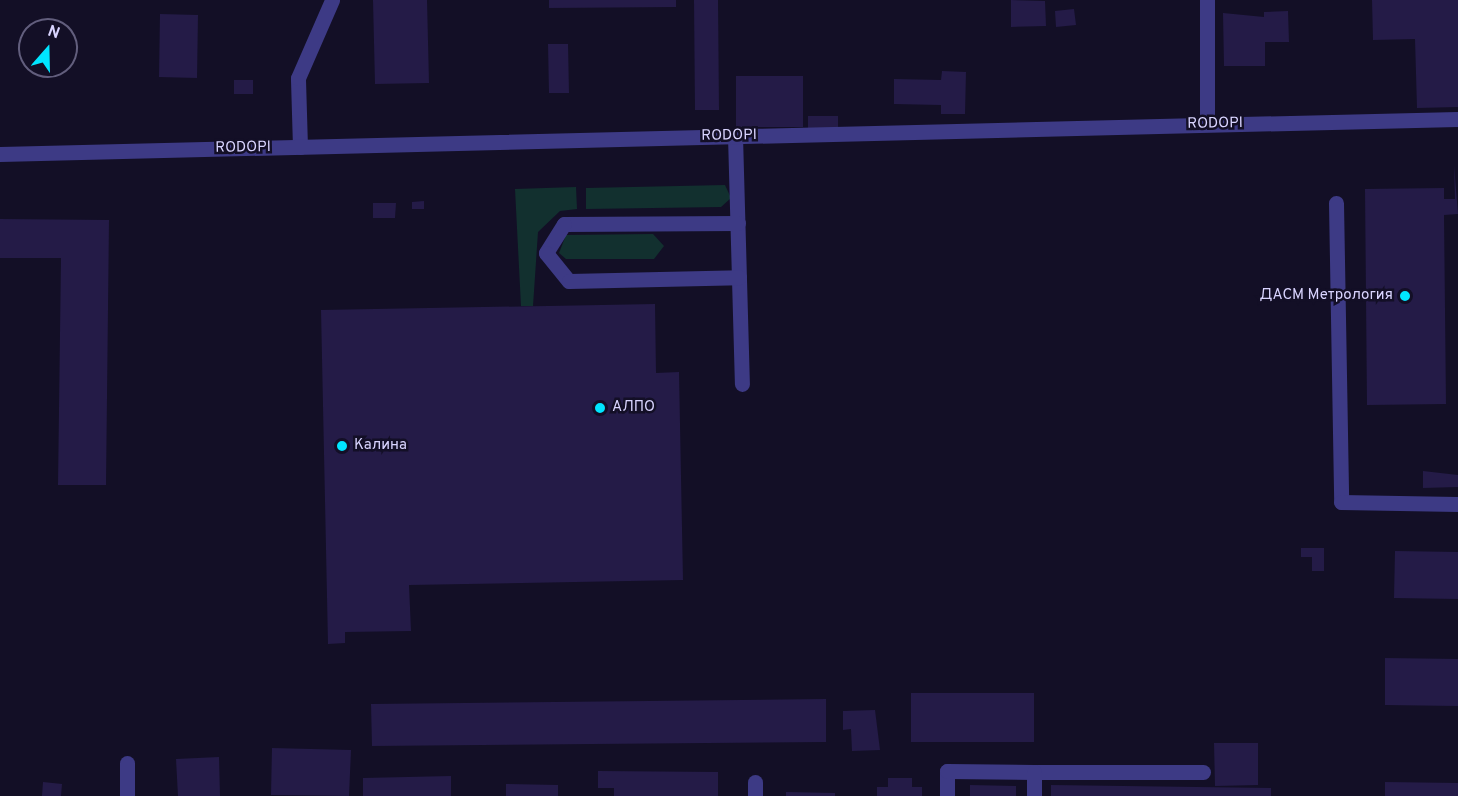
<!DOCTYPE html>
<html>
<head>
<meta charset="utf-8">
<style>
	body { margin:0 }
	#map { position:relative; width:1458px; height:796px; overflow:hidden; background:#130f26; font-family:Overpass,sans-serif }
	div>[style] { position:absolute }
	.green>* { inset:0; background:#12302f }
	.building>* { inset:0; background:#241b47 }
	.minor>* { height:15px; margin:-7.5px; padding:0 7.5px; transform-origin:7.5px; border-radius:7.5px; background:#3d3a85 }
	.dots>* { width:16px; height:16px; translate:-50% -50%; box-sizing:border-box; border:3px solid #130f26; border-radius:50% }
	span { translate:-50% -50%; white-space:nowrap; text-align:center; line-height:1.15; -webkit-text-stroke:5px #130f26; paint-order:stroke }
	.street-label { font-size:15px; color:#d9d4ff }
	.poi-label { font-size:15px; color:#d9d4ff }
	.right { translate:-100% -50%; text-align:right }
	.left { translate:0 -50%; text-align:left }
	.north { position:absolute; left:18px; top:18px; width:60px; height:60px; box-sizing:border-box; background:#130f26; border:2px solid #625e7d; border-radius:50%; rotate:20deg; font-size:16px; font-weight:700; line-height:24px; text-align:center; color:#d9d4ff }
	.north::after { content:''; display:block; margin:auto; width:21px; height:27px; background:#00e5ff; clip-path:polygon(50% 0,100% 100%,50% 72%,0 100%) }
</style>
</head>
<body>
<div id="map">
	<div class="green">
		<div style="clip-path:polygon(725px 185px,731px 198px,721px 207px,586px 209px,586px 188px)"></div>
		<div style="clip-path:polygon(576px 187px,577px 209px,560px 211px,538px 232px,533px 306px,521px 306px,515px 189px)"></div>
		<div style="clip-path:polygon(653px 234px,664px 246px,654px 259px,566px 259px,559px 253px,566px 235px)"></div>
	</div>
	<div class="building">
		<div style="clip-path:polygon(373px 0,427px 0,429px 83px,375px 84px)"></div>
		<div style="clip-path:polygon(549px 0,676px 0,676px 7px,549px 8px)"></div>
		<div style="clip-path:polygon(694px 0,718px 0,719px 110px,695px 110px)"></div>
		<div style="clip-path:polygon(1011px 0,1045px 1px,1046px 26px,1011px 27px)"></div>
		<div style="clip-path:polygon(1372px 0,1458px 0,1458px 107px,1417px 108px,1415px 39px,1373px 40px)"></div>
		<div style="clip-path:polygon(1074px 9px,1076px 25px,1056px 27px,1055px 11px)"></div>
		<div style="clip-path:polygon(1288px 11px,1289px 42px,1265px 42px,1265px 66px,1224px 66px,1223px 13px,1264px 17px,1264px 12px)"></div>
		<div style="clip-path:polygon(160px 14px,198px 15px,197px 78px,159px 77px)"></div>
		<div style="clip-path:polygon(548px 44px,568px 44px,569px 93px,549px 93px)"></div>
		<div style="clip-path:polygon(942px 71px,966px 72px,965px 114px,941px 114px,941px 105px,894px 104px,894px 79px,941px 80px)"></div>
		<div style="clip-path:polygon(736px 76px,803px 76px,803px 127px,736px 127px)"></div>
		<div style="clip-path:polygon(234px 80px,253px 80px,253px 94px,234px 94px)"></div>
		<div style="clip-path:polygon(808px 116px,838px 116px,838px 129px,808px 129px)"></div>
		<div style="clip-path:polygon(1454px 165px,1458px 214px,1444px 215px,1446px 404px,1367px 405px,1365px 189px,1444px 188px,1444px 199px,1455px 199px)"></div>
		<div style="clip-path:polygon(424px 201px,424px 209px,412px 209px,412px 202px)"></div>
		<div style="clip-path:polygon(373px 203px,396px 203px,395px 218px,373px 218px)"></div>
		<div style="clip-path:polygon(0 219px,109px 220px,106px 485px,58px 485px,61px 258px,0 258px)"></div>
		<div style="clip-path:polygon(655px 304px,656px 373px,679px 372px,683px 580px,409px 585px,411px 631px,345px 632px,345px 643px,328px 644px,321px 310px)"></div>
		<div style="clip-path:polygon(1423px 471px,1458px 475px,1458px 487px,1423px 488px)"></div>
		<div style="clip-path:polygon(1301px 548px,1324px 548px,1324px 571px,1312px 571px,1312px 557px,1301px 557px)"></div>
		<div style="clip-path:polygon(1395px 551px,1458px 552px,1458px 599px,1394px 598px)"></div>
		<div style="clip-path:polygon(1385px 658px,1458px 659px,1458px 706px,1385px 705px)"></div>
		<div style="clip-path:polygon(911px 693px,1034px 693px,1034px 742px,911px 742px)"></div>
		<div style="clip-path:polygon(826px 699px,826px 742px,372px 746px,371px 704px)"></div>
		<div style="clip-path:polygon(875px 710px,880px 750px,852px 751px,851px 729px,843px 730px,843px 711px)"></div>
		<div style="clip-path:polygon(1214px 743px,1258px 743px,1258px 785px,1215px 786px)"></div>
		<div style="clip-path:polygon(272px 748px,351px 750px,349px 796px,271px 795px)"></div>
		<div style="clip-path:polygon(219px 757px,220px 796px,178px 796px,176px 759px)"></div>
		<div style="clip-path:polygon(598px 771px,718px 772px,718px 796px,614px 796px,614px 788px,598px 788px)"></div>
		<div style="clip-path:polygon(451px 776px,451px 796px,363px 796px,363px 778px)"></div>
		<div style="clip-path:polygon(888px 778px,912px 778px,912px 787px,922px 787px,922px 796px,877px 796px,877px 787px,888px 787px)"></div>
		<div style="clip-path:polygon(43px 782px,62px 784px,61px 796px,42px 796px)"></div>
		<div style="clip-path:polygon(1385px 782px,1458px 783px,1458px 796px,1385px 796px)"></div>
		<div style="clip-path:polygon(506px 784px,558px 785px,558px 796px,506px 796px)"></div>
		<div style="clip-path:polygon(970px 785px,1016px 786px,1016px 796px,970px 796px)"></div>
		<div style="clip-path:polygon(1051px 785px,1271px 788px,1271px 796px,1051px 796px)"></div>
		<div style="clip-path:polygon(786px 792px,835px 793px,835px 796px,786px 796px)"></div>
	</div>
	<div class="minor">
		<div style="left:1207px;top:0;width:124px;rotate:90deg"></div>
		<div style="left:735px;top:136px;width:248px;rotate:88.4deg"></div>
		<div style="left:300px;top:147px;width:69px;rotate:-91.7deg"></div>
		<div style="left:298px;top:78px;width:85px;rotate:-66.4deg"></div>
		<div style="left:0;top:154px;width:1458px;rotate:-1.38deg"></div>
		<div style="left:1336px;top:203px;width:299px;rotate:89deg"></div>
		<div style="left:1341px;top:502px;width:117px;rotate:1deg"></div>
		<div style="left:738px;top:223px;width:174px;rotate:179.7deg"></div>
		<div style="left:564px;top:224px;width:34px;rotate:122deg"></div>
		<div style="left:546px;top:253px;width:36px;rotate:51deg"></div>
		<div style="left:569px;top:281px;width:170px;rotate:-1.3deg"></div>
		<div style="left:1034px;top:772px;width:169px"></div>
		<div style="left:127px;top:796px;width:33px;rotate:-90deg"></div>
		<div style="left:755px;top:796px;width:14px;rotate:-90deg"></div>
		<div style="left:947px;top:796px;width:25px;rotate:-90deg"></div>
		<div style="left:947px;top:771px;width:87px;rotate:0.7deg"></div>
		<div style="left:1034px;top:772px;width:24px;rotate:90deg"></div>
	</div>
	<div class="dots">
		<div style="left:1405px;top:296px;background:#00e5ff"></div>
		<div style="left:600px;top:408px;background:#00e5ff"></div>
		<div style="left:342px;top:446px;background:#00e5ff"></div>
	</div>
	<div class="street-label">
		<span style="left:1215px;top:124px;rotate:-1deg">RODOPI</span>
		<span style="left:729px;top:136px;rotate:-1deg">RODOPI</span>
		<span style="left:243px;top:148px;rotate:-1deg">RODOPI</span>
	</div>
	<div class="poi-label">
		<span class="right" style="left:1393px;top:296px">ДАСМ Метрология</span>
		<span class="left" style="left:612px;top:408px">АЛПО</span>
		<span class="left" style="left:354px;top:446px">Калина</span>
	</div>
	<div class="north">N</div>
</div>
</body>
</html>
